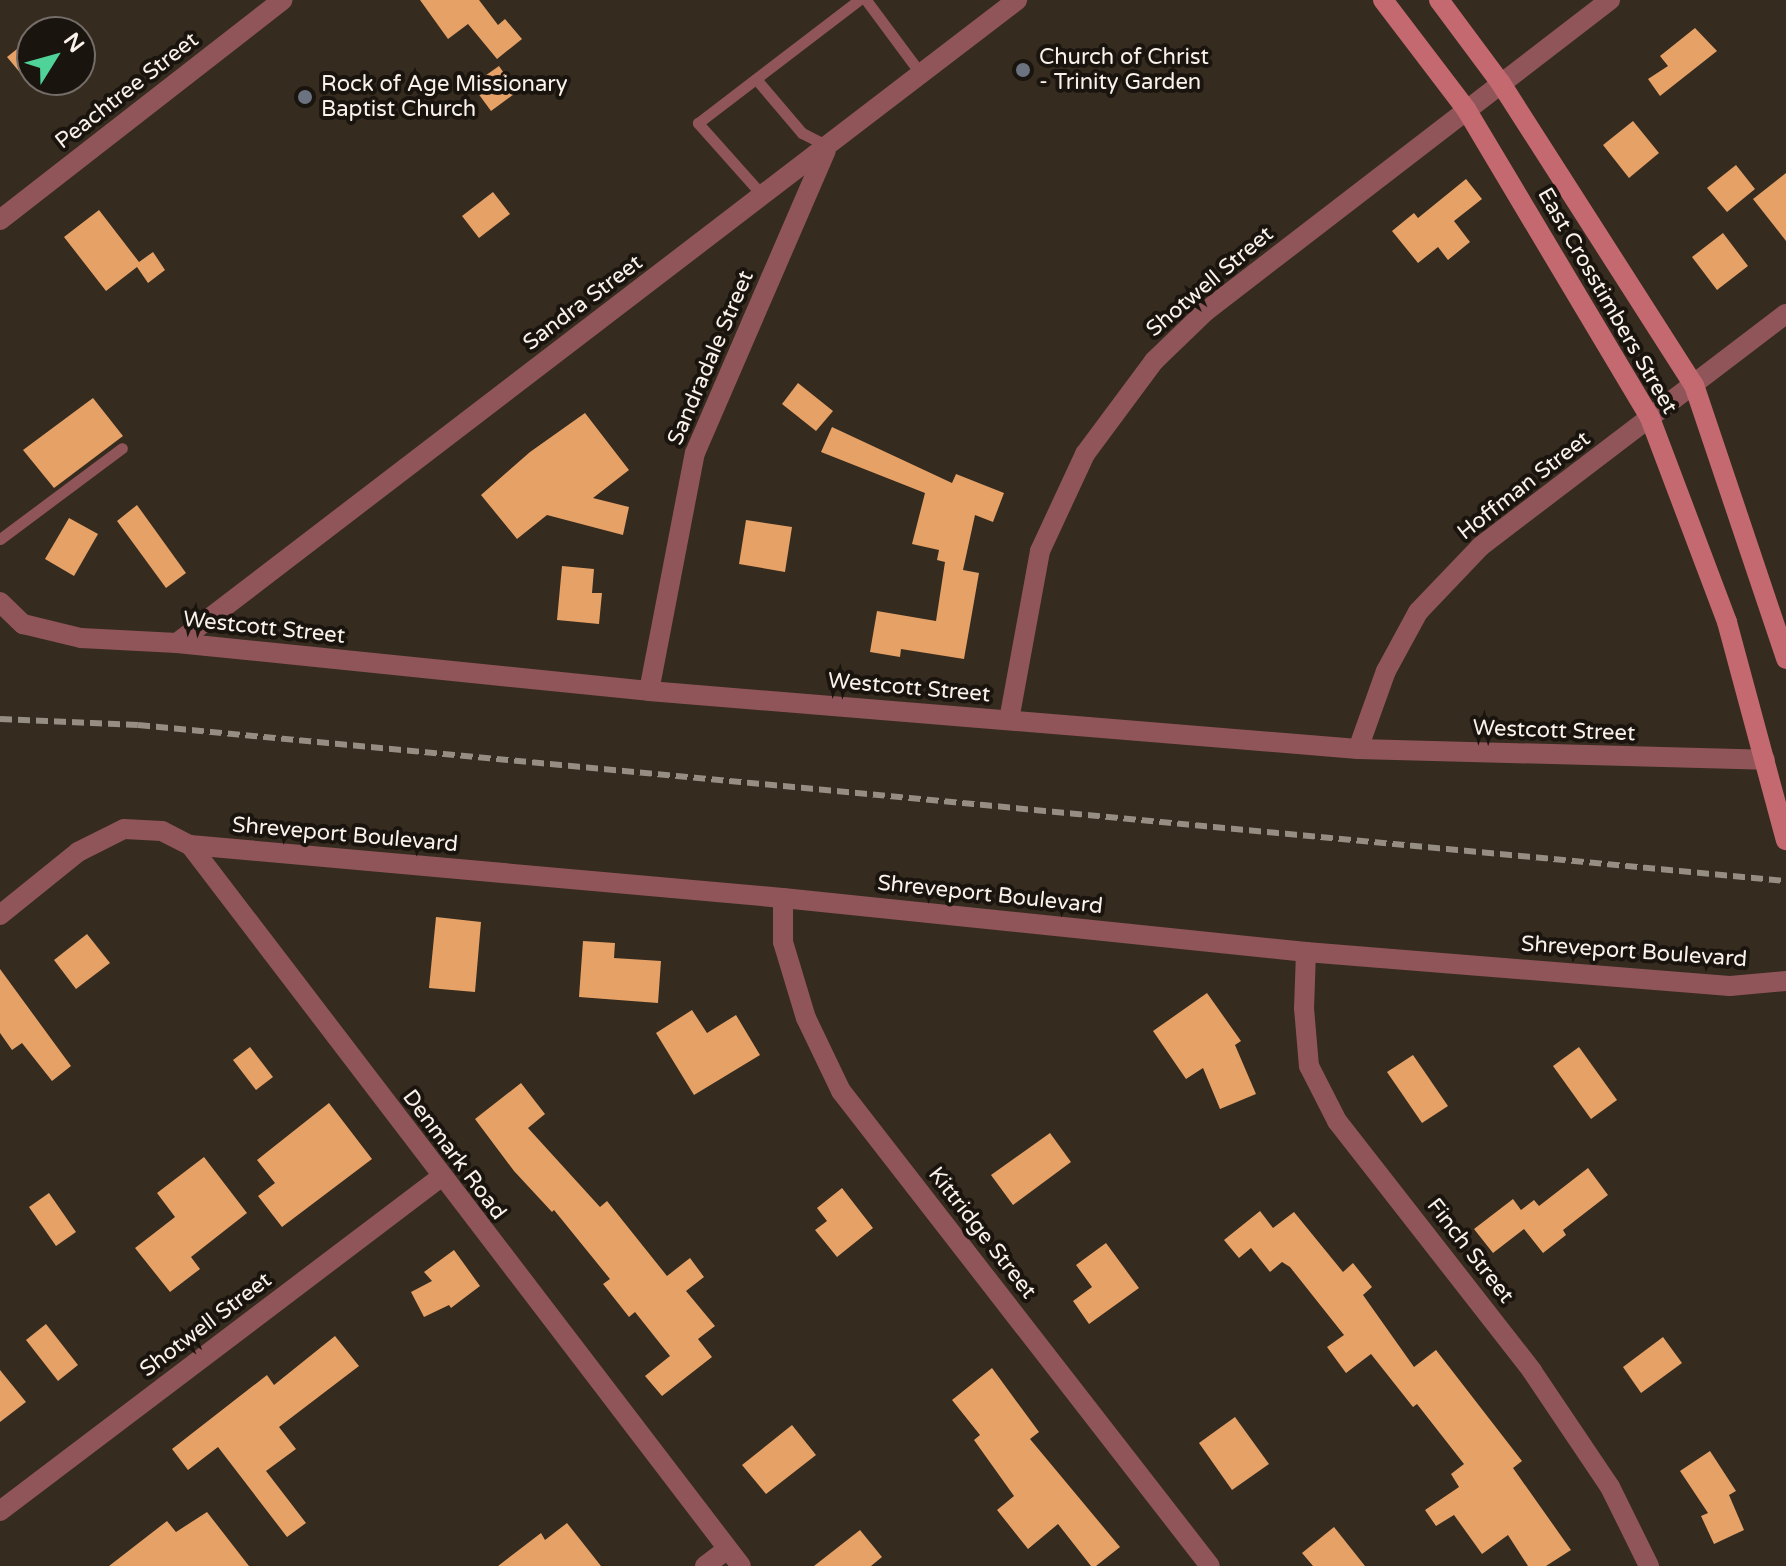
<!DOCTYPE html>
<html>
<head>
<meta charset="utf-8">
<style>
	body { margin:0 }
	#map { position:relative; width:1786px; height:1566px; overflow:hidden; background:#362b1f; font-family:"Varela Round",sans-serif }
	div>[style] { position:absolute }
	.building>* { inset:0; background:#e6a167 }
	.lane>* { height:11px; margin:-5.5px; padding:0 5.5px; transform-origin:5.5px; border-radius:5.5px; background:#8f5558 }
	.street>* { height:20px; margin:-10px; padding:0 10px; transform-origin:10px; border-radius:10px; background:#8f5558 }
	.secondary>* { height:20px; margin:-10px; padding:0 10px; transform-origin:10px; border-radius:10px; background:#c46970 }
	.rail>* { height:6px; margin-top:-3px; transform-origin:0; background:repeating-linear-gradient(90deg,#968d83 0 12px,transparent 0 18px) }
	.dots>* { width:22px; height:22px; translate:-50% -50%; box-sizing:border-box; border:4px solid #1a140f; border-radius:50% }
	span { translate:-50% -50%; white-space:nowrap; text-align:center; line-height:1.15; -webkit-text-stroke:8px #1a140f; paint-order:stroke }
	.poi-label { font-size:22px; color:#faf2ea }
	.left { translate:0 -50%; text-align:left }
	.street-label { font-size:22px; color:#faf2ea }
	.north { position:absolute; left:16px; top:16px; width:80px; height:80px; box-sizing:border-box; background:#1a140f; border:2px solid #746d67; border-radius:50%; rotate:53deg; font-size:22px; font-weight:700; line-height:32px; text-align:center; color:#faf2ea }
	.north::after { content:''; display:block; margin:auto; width:28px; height:36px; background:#50d398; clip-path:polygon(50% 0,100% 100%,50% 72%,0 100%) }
</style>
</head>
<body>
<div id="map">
	<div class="building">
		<div style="clip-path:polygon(420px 0,479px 0,498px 25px,505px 19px,522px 39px,497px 59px,468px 24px,448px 39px)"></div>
		<div style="clip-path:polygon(1695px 28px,1717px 51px,1660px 96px,1648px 79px,1668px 66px,1660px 56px)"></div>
		<div style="clip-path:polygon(32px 37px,32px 87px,7px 57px)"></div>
		<div style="clip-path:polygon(499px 66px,517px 92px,491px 111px,472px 85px)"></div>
		<div style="clip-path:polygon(1633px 121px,1659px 153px,1629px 178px,1603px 145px)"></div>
		<div style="clip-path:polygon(1736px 165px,1755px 189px,1727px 212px,1707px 188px)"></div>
		<div style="clip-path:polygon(1786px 173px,1786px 241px,1753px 199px)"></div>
		<div style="clip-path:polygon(1466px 179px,1482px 199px,1454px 221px,1470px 242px,1448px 260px,1438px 247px,1418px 263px,1392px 231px,1414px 213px,1418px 218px)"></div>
		<div style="clip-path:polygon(493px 192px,510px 214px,479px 238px,462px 216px)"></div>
		<div style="clip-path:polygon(99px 210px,139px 262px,153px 252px,165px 270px,148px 283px,137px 267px,106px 291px,64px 237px)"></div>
		<div style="clip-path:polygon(1723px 233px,1748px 266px,1717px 290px,1692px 257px)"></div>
		<div style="clip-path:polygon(798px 383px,833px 411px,816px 431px,782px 404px)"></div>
		<div style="clip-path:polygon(93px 398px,123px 436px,54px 488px,23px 450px)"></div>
		<div style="clip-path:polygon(585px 413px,629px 470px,593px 498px,629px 507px,623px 535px,547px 515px,517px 539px,481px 495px,530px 452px)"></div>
		<div style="clip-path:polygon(832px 427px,952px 483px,956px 474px,1004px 493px,993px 522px,975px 515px,963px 570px,979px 573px,964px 659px,901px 649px,900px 657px,870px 652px,877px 611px,936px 621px,945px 562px,937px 560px,939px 550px,912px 544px,925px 493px,821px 452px)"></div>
		<div style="clip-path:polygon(137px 505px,186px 573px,166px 588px,117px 521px)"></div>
		<div style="clip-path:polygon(69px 518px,98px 534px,74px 576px,45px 559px)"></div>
		<div style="clip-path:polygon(746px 520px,792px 527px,785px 572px,739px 564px)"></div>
		<div style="clip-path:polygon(562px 566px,594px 569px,592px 593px,602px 593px,599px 624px,557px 620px)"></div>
		<div style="clip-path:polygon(436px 917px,481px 922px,475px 992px,429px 988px)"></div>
		<div style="clip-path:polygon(87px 934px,110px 963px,76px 989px,54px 960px)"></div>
		<div style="clip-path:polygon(583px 941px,615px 943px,614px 958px,661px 961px,658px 1003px,579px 997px)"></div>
		<div style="clip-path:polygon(0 969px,71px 1066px,52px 1081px,22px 1043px,12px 1050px,0 1033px)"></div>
		<div style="clip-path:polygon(1207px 993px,1241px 1041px,1235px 1045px,1256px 1094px,1220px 1109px,1203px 1068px,1186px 1079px,1153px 1031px)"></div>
		<div style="clip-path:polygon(692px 1010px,707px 1033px,736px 1015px,760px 1055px,694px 1095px,656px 1033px)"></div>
		<div style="clip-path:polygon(250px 1047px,273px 1077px,256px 1090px,233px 1060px)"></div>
		<div style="clip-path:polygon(1579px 1047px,1617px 1100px,1591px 1119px,1553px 1066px)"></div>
		<div style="clip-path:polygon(1413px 1055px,1448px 1106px,1422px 1123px,1387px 1072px)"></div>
		<div style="clip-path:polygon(521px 1083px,545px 1114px,528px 1128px,600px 1207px,607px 1201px,667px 1276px,690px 1258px,704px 1277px,686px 1291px,715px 1326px,698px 1339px,712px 1357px,662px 1396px,645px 1376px,670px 1356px,635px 1312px,629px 1317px,603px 1284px,610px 1279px,554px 1210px,552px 1212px,514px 1171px,475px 1119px)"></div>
		<div style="clip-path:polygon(329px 1103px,372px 1159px,282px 1227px,258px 1196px,275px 1183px,257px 1160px)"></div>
		<div style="clip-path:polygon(1050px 1133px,1071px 1162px,1013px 1205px,991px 1175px)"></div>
		<div style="clip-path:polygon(204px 1157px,247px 1213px,191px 1257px,200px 1269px,170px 1292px,135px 1248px,175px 1217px,157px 1193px)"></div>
		<div style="clip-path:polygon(1588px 1168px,1608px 1195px,1563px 1230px,1566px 1235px,1543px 1253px,1524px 1229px,1493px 1253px,1474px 1229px,1513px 1199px,1521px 1210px,1534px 1200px,1539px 1206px)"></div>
		<div style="clip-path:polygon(842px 1188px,873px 1228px,837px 1257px,815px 1230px,827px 1221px,817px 1208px)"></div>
		<div style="clip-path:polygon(49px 1193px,76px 1232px,56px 1246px,29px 1207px)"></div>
		<div style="clip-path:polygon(1260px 1211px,1273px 1228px,1294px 1212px,1343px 1272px,1353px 1263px,1372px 1287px,1363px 1295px,1414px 1367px,1436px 1350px,1522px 1461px,1513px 1468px,1571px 1550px,1546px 1566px,1528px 1566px,1508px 1535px,1482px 1554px,1454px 1515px,1436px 1526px,1425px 1510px,1459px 1487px,1451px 1474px,1464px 1464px,1417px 1404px,1413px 1407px,1371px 1354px,1346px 1373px,1327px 1347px,1344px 1335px,1290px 1267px,1282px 1262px,1270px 1272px,1251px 1248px,1239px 1258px,1224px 1240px)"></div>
		<div style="clip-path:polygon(1106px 1243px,1139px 1288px,1089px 1324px,1073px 1301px,1092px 1287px,1076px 1265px)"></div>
		<div style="clip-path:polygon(454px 1250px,480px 1286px,451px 1308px,449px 1305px,424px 1317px,411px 1292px,432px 1281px,424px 1272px)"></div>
		<div style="clip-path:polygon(46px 1324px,78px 1365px,58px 1381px,26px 1340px)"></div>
		<div style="clip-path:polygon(335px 1336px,359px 1366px,279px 1427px,296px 1449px,266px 1471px,306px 1523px,287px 1537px,218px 1447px,188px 1470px,172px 1449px,267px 1375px,274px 1385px)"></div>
		<div style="clip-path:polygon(1663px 1337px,1682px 1363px,1641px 1393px,1623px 1367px)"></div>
		<div style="clip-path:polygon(992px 1368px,1039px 1432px,1030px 1439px,1120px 1547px,1096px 1566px,1091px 1566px,1058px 1524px,1028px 1549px,997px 1510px,1014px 1496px,974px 1440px,980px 1435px,952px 1400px)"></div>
		<div style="clip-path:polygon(0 1370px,26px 1402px,0 1422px)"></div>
		<div style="clip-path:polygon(1235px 1417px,1269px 1464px,1232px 1490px,1199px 1443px)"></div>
		<div style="clip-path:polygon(792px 1425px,816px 1455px,766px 1494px,742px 1465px)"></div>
		<div style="clip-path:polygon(1710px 1451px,1736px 1491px,1729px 1495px,1744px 1530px,1714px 1544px,1701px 1516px,1708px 1513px,1680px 1471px)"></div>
		<div style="clip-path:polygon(207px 1512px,249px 1566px,109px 1566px,167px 1521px,176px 1532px)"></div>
		<div style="clip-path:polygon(567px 1523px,601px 1566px,498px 1566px,541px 1533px,545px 1540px)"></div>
		<div style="clip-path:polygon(1334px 1527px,1365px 1566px,1313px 1566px,1302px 1553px)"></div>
		<div style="clip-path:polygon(860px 1530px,882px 1557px,871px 1566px,814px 1566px)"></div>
	</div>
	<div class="lane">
		<div style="left:866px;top:0;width:92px;rotate:53.4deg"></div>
		<div style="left:756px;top:79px;width:71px;rotate:49.6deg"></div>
		<div style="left:802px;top:133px;width:28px;rotate:27deg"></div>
		<div style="left:763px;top:196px;width:98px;rotate:-131.7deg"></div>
		<div style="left:698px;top:123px;width:203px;rotate:-37.4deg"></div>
		<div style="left:0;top:539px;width:152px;rotate:-36.7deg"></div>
	</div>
	<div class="street">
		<div style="left:0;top:220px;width:358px;rotate:-37.9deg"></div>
		<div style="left:0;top:602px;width:32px;rotate:44deg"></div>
		<div style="left:23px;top:624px;width:60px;rotate:13.6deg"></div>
		<div style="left:81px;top:638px;width:96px;rotate:3deg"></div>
		<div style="left:177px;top:643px;width:474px;rotate:5.8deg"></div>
		<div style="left:649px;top:691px;width:711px;rotate:4.68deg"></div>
		<div style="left:1358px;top:749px;width:407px;rotate:1.5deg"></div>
		<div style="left:177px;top:643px;width:1058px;rotate:-37.43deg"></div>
		<div style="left:649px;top:691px;width:242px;rotate:-79.1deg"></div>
		<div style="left:695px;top:453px;width:329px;rotate:-66.6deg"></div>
		<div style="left:1009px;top:720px;width:172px;rotate:-79.6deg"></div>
		<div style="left:1040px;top:551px;width:107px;rotate:-65.1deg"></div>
		<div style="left:1085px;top:454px;width:116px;rotate:-53.4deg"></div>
		<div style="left:1154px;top:361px;width:72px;rotate:-43.9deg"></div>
		<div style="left:1206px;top:311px;width:510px;rotate:-37.59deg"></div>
		<div style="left:1358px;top:749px;width:83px;rotate:-70.3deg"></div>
		<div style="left:1386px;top:671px;width:67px;rotate:-61.5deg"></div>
		<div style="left:1418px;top:612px;width:91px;rotate:-46.3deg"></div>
		<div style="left:1481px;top:546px;width:383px;rotate:-37.3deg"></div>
		<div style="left:190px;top:845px;width:595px;rotate:5.11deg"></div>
		<div style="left:783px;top:898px;width:526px;rotate:5.89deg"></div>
		<div style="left:1306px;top:952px;width:425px;rotate:4.6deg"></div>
		<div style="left:1730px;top:986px;width:56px;rotate:-5.1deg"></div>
		<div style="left:783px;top:898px;width:44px;rotate:90deg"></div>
		<div style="left:783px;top:942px;width:79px;rotate:73.2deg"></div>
		<div style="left:806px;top:1018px;width:81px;rotate:64.4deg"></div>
		<div style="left:841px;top:1091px;width:601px;rotate:52.16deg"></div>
		<div style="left:0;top:915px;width:100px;rotate:-38.9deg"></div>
		<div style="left:78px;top:852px;width:51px;rotate:-26.6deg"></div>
		<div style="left:124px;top:829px;width:38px;rotate:3deg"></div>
		<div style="left:162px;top:831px;width:31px;rotate:27deg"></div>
		<div style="left:190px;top:845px;width:907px;rotate:52.61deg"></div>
		<div style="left:1306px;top:952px;width:56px;rotate:92deg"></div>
		<div style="left:1304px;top:1008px;width:58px;rotate:85.1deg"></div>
		<div style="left:1309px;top:1066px;width:62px;rotate:63deg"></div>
		<div style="left:1337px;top:1121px;width:317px;rotate:52deg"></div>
		<div style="left:1532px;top:1371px;width:140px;rotate:56.1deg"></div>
		<div style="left:1610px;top:1487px;width:88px;rotate:63.7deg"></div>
		<div style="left:0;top:1511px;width:553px;rotate:-37.14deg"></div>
		<div style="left:705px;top:1566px;width:26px;rotate:-37deg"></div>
	</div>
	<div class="secondary">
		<div style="left:1383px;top:0;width:137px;rotate:52.7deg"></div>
		<div style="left:1466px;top:109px;width:360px;rotate:59.2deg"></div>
		<div style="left:1650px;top:418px;width:218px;rotate:69.3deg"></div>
		<div style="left:1727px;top:622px;width:226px;rotate:74.9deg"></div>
		<div style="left:1439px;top:0;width:102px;rotate:53.4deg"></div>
		<div style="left:1500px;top:82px;width:360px;rotate:57.4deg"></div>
		<div style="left:1694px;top:385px;width:289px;rotate:71.4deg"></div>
	</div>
	<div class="rail">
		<div style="left:0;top:719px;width:138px;rotate:2.5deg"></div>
		<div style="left:138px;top:725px;width:1655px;rotate:5.41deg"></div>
	</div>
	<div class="dots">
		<div style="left:1023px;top:70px;background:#6b7280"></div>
		<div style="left:305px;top:97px;background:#6b7280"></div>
	</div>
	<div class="poi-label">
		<span class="left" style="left:1039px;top:70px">Church of Christ<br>- Trinity Garden</span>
		<span class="left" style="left:321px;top:97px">Rock of Age Missionary<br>Baptist Church</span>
	</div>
	<div class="street-label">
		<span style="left:127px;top:91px;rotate:-38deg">Peachtree Street</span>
		<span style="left:1210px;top:282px;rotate:-40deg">Shotwell Street</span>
		<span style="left:1607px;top:301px;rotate:60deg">East Crosstimbers Street</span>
		<span style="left:583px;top:303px;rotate:-37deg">Sandra Street</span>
		<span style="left:711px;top:358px;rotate:-67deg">Sandradale Street</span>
		<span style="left:1524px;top:486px;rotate:-38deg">Hoffman Street</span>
		<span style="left:264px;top:628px;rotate:6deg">Westcott Street</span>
		<span style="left:909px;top:688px;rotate:5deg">Westcott Street</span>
		<span style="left:1554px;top:731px;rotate:2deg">Westcott Street</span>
		<span style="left:345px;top:835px;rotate:5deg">Shreveport Boulevard</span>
		<span style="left:990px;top:895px;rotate:6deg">Shreveport Boulevard</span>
		<span style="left:1634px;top:952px;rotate:4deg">Shreveport Boulevard</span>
		<span style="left:454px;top:1155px;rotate:53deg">Denmark Road</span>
		<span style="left:982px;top:1233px;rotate:52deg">Kittridge Street</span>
		<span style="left:1470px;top:1251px;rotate:52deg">Finch Street</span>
		<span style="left:206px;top:1325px;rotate:-37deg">Shotwell Street</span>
	</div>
	<div class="north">N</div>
</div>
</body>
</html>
